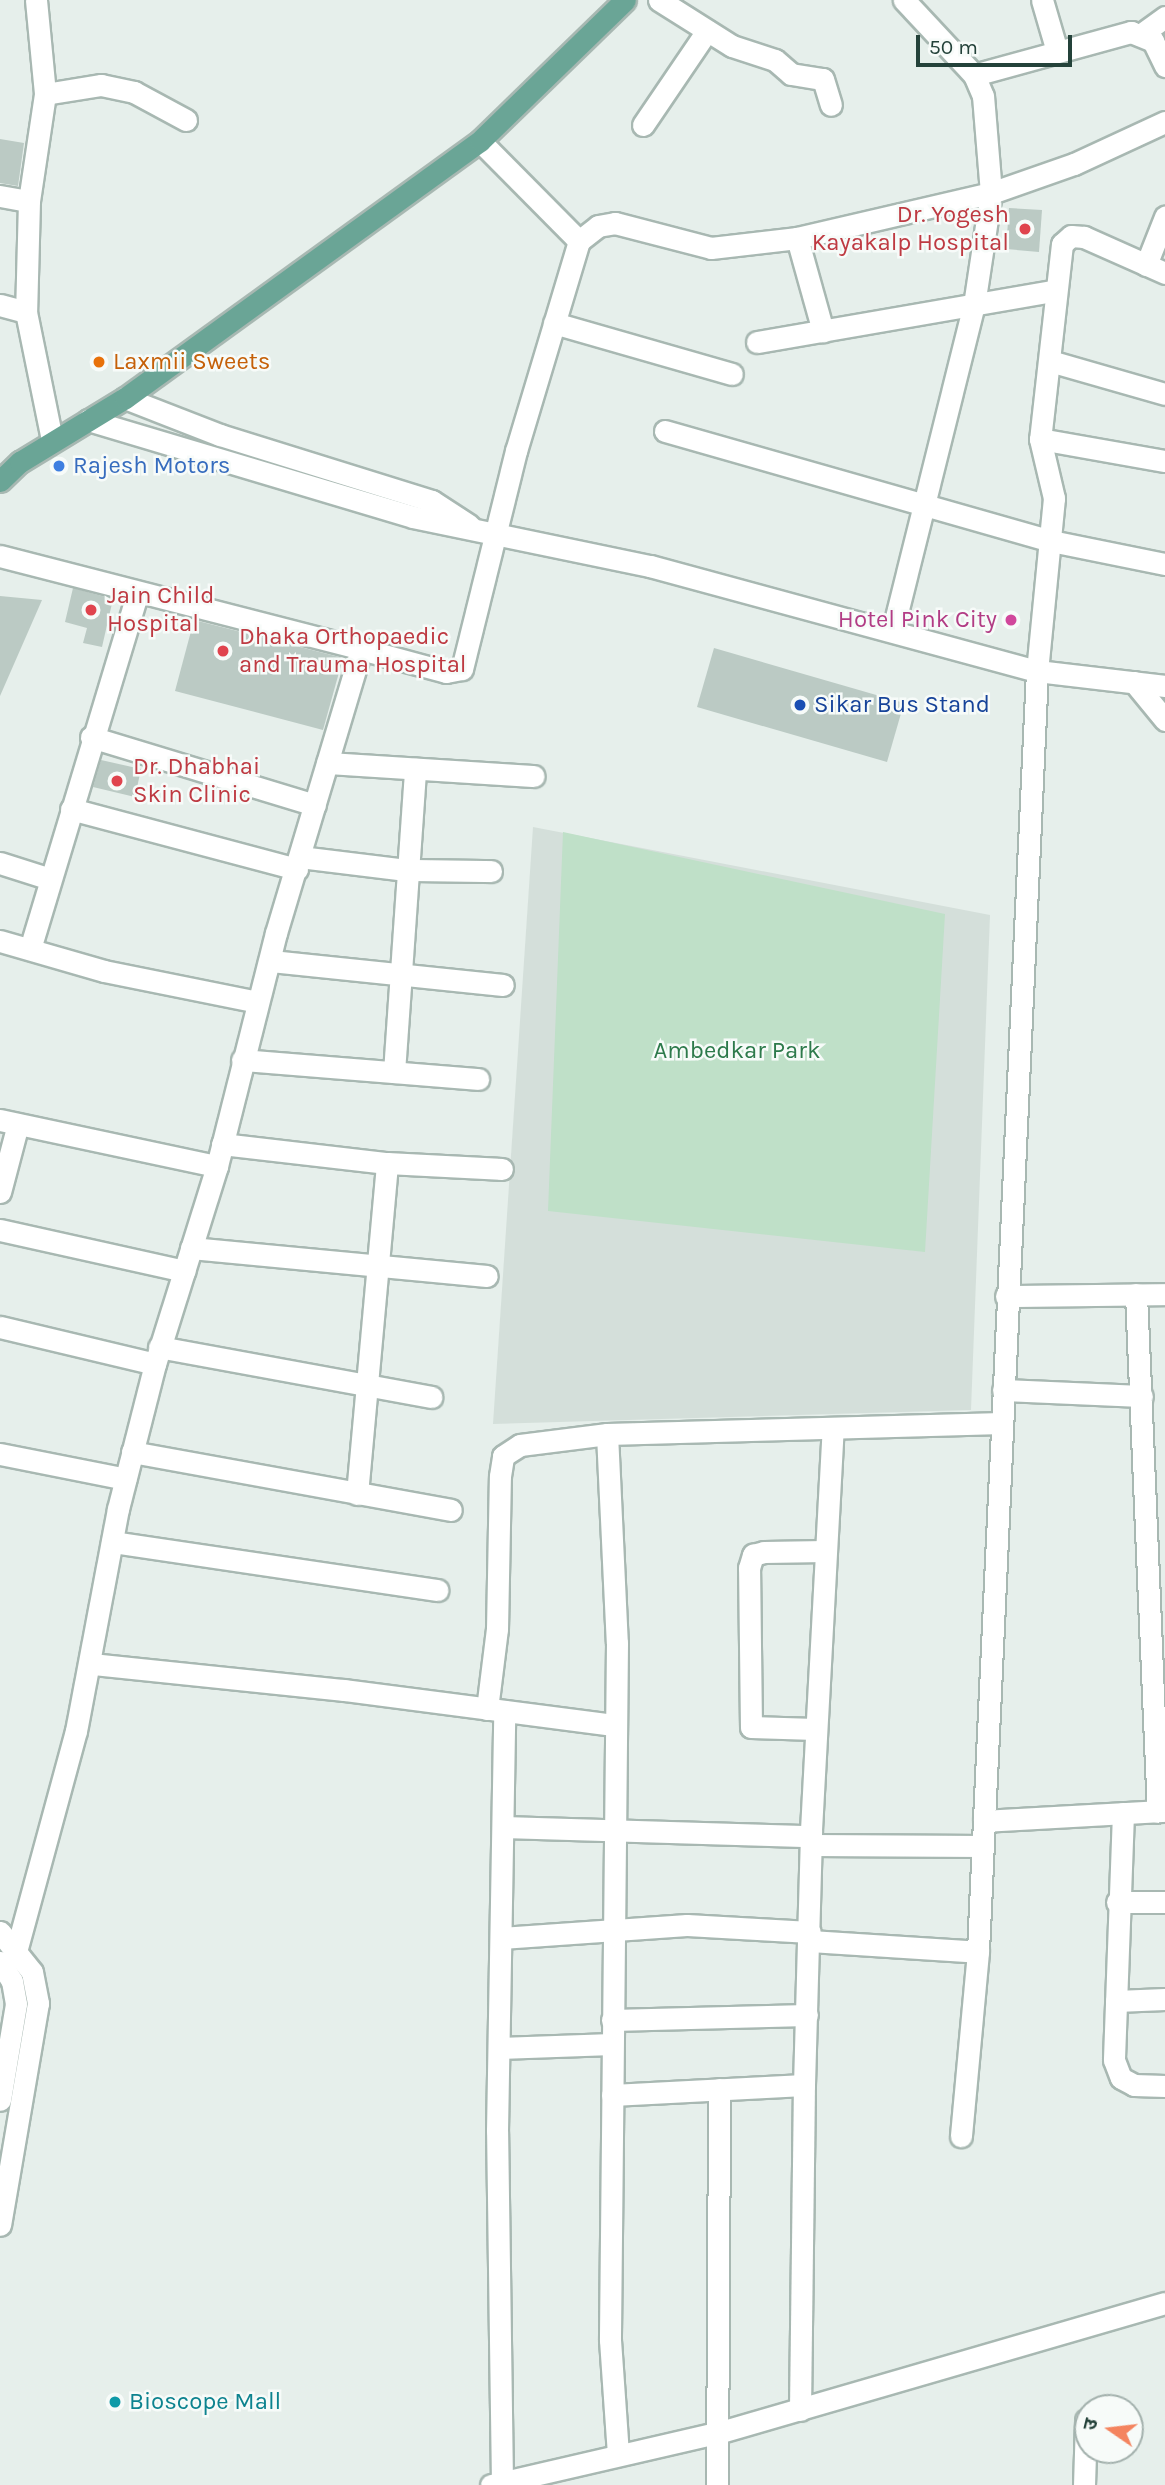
<!DOCTYPE html>
<html>
<head>
<meta charset="utf-8">
<style>
	body { margin:0 }
	#map { position:relative; width:1165px; height:2485px; overflow:hidden; background:#e6efeb; font-family:Karla,"Noto Sans Devanagari",sans-serif }
	div>[style] { position:absolute }
	.built>* { inset:0; background:#d4dfda }
	.green>* { inset:0; background:#bfe0c8 }
	.building>* { inset:0; background:#bbcac4 }
	.roads { filter:drop-shadow(2px 0 #a8b8b2) drop-shadow(-2px 0 #a8b8b2) drop-shadow(0 2px #a8b8b2) drop-shadow(0 -2px #a8b8b2) }
	.minor>* { height:21px; margin:-10.5px; padding:0 10.5px; transform-origin:10.5px; border-radius:10.5px; background:#fff }
	.major>* { height:21px; margin:-10.5px; padding:0 10.5px; transform-origin:10.5px; border-radius:10.5px; background:#6aa596 }
	.dots>* { width:19px; height:19px; translate:-50% -50%; box-sizing:border-box; border:4px solid #f7fbf9; border-radius:50% }
	span { translate:-50% -50%; white-space:nowrap; text-align:center; line-height:1.15; -webkit-text-stroke:5px #f7fbf9; paint-order:stroke }
	.health-label { font-size:24px; color:#be3a42 }
	.right { translate:-100% -50%; text-align:right }
	.left { translate:0 -50%; text-align:left }
	.food-label { font-size:24px; color:#c56008 }
	.shop-label { font-size:24px; color:#366cbe }
	.hotel-label { font-size:24px; color:#b23c85 }
	.transit-label { font-size:24px; color:#164399 }
	.park-label { font-size:24px; color:#2d7a4b }
	.culture-label { font-size:24px; color:#0d838f }
	.north { position:absolute; left:1074px; top:2394px; width:70px; height:70px; box-sizing:border-box; background:#f7fbf9; border:2px solid #a3b1ad; border-radius:50%; rotate:284deg; font-size:19px; font-weight:700; line-height:28px; text-align:center; color:#24423a }
	.north::after { content:''; display:block; margin:auto; width:24px; height:32px; background:#f4845f; clip-path:polygon(50% 0,100% 100%,50% 72%,0 100%) }
	.scale { position:absolute; left:916px; top:35px; width:156px; height:32px; box-sizing:border-box; border:4px solid #24423a; border-top:0; padding-left:9px; font-size:21px; line-height:24px; white-space:nowrap; color:#24423a; -webkit-text-stroke:5px #f7fbf9; paint-order:stroke }
</style>
</head>
<body>
<div id="map">
	<div class="built">
		<div style="clip-path:polygon(533px 827px,990px 915px,971px 1410px,493px 1424px)"></div>
	</div>
	<div class="green">
		<div style="clip-path:polygon(563px 832px,945px 914px,925px 1252px,548px 1211px)"></div>
	</div>
	<div class="building">
		<div style="clip-path:polygon(0 139px,24px 143px,18px 186px,0 183px)"></div>
		<div style="clip-path:polygon(1009px 208px,1042px 210px,1039px 252px,1006px 249px)"></div>
		<div style="clip-path:polygon(73px 588px,113px 599px,102px 647px,83px 643px,87px 628px,65px 622px)"></div>
		<div style="clip-path:polygon(0 596px,42px 600px,0 696px)"></div>
		<div style="clip-path:polygon(194px 620px,343px 658px,323px 730px,175px 691px)"></div>
		<div style="clip-path:polygon(714px 648px,904px 703px,887px 762px,697px 707px)"></div>
		<div style="clip-path:polygon(101px 760px,141px 769px,135px 797px,93px 787px)"></div>
	</div>
	<div class="roads">
		<div class="minor">
			<div style="left:36px;top:0;width:94px;rotate:84.5deg"></div>
			<div style="left:45px;top:94px;width:108px;rotate:98.5deg"></div>
			<div style="left:29px;top:201px;width:111px;rotate:91.5deg"></div>
			<div style="left:26px;top:312px;width:131px;rotate:78.5deg"></div>
			<div style="left:659px;top:0;width:86px;rotate:32.2deg"></div>
			<div style="left:732px;top:46px;width:45px;rotate:18deg"></div>
			<div style="left:775px;top:60px;width:21px;rotate:41deg"></div>
			<div style="left:791px;top:74px;width:32px;rotate:9deg"></div>
			<div style="left:823px;top:79px;width:27px;rotate:73deg"></div>
			<div style="left:1042px;top:0;width:50px;rotate:73.7deg"></div>
			<div style="left:1143px;top:33px;width:27px;rotate:-36deg"></div>
			<div style="left:974px;top:75px;width:163px;rotate:-15.3deg"></div>
			<div style="left:1131px;top:32px;width:24px;rotate:22deg"></div>
			<div style="left:1153px;top:41px;width:28px;rotate:64deg"></div>
			<div style="left:45px;top:94px;width:57px;rotate:-9.1deg"></div>
			<div style="left:101px;top:85px;width:34px;rotate:12deg"></div>
			<div style="left:134px;top:92px;width:59px;rotate:28.3deg"></div>
			<div style="left:643px;top:125px;width:114px;rotate:-55.8deg"></div>
			<div style="left:480px;top:141px;width:141px;rotate:45.3deg"></div>
			<div style="left:0;top:196px;width:29px;rotate:10deg"></div>
			<div style="left:797px;top:238px;width:97px;rotate:74.4deg"></div>
			<div style="left:1146px;top:265px;width:52px;rotate:-68.4deg"></div>
			<div style="left:1165px;top:273px;width:89px;rotate:-156deg"></div>
			<div style="left:1084px;top:237px;width:13px;rotate:-176deg"></div>
			<div style="left:1071px;top:236px;width:12px;rotate:138deg"></div>
			<div style="left:1062px;top:244px;width:196px;rotate:96.4deg"></div>
			<div style="left:1040px;top:439px;width:61px;rotate:76.7deg"></div>
			<div style="left:1054px;top:498px;width:174px;rotate:95.6deg"></div>
			<div style="left:1037px;top:671px;width:129px;rotate:6.7deg"></div>
			<div style="left:0;top:305px;width:27px;rotate:15deg"></div>
			<div style="left:554px;top:323px;width:185px;rotate:16deg"></div>
			<div style="left:757px;top:342px;width:300px;rotate:-9.8deg"></div>
			<div style="left:1050px;top:361px;width:120px;rotate:16deg"></div>
			<div style="left:125px;top:398px;width:102px;rotate:21.3deg"></div>
			<div style="left:220px;top:435px;width:222px;rotate:17.3deg"></div>
			<div style="left:432px;top:501px;width:44px;rotate:33deg"></div>
			<div style="left:88px;top:420px;width:339px;rotate:16.6deg"></div>
			<div style="left:413px;top:517px;width:242px;rotate:11.7deg"></div>
			<div style="left:650px;top:566px;width:401px;rotate:15.2deg"></div>
			<div style="left:1037px;top:671px;width:1282px;rotate:92.64deg"></div>
			<div style="left:978px;top:1952px;width:185px;rotate:95.3deg"></div>
			<div style="left:665px;top:431px;width:401px;rotate:15.9deg"></div>
			<div style="left:1051px;top:541px;width:116px;rotate:11.4deg"></div>
			<div style="left:1040px;top:439px;width:127px;rotate:10deg"></div>
			<div style="left:0;top:556px;width:373px;rotate:14.4deg"></div>
			<div style="left:893px;top:629px;width:334px;rotate:-76deg"></div>
			<div style="left:974px;top:305px;width:113px;rotate:-81.4deg"></div>
			<div style="left:991px;top:193px;width:97px;rotate:-94.7deg"></div>
			<div style="left:983px;top:96px;width:23px;rotate:-113deg"></div>
			<div style="left:974px;top:75px;width:103px;rotate:-133deg"></div>
			<div style="left:1134px;top:682px;width:49px;rotate:50.8deg"></div>
			<div style="left:91px;top:737px;width:234px;rotate:16.9deg"></div>
			<div style="left:327px;top:763px;width:207px;rotate:3.6deg"></div>
			<div style="left:71px;top:809px;width:234px;rotate:14.9deg"></div>
			<div style="left:300px;top:857px;width:107px;rotate:7deg"></div>
			<div style="left:406px;top:870px;width:85px;rotate:0.7deg"></div>
			<div style="left:0;top:863px;width:52px;rotate:17.7deg"></div>
			<div style="left:0;top:941px;width:108px;rotate:16.1deg"></div>
			<div style="left:104px;top:971px;width:157px;rotate:11.4deg"></div>
			<div style="left:30px;top:949px;width:370px;rotate:-73.2deg"></div>
			<div style="left:271px;top:961px;width:233px;rotate:5.9deg"></div>
			<div style="left:242px;top:1060px;width:237px;rotate:4.6deg"></div>
			<div style="left:394px;top:1072px;width:304px;rotate:-86deg"></div>
			<div style="left:0;top:1120px;width:222px;rotate:12deg"></div>
			<div style="left:222px;top:1144px;width:166px;rotate:6.6deg"></div>
			<div style="left:387px;top:1163px;width:115px;rotate:3deg"></div>
			<div style="left:0;top:1192px;width:70px;rotate:-75.2deg"></div>
			<div style="left:0;top:1230px;width:189px;rotate:12.5deg"></div>
			<div style="left:191px;top:1248px;width:297px;rotate:5.4deg"></div>
			<div style="left:1136px;top:1294px;width:518px;rotate:87.57deg"></div>
			<div style="left:1006px;top:1296px;width:159px;rotate:-0.7deg"></div>
			<div style="left:0;top:1327px;width:159px;rotate:13.4deg"></div>
			<div style="left:159px;top:1347px;width:277px;rotate:10.4deg"></div>
			<div style="left:1003px;top:1390px;width:139px;rotate:2.5deg"></div>
			<div style="left:607px;top:1434px;width:209px;rotate:87.3deg"></div>
			<div style="left:617px;top:1643px;width:697px;rotate:90.58deg"></div>
			<div style="left:610px;top:2340px;width:114px;rotate:86deg"></div>
			<div style="left:132px;top:1452px;width:324px;rotate:10.3deg"></div>
			<div style="left:0;top:1454px;width:128px;rotate:11.2deg"></div>
			<div style="left:357px;top:1494px;width:332px;rotate:-84.8deg"></div>
			<div style="left:112px;top:1542px;width:329px;rotate:8.4deg"></div>
			<div style="left:92px;top:1664px;width:253px;rotate:5.9deg"></div>
			<div style="left:344px;top:1690px;width:271px;rotate:7.4deg"></div>
			<div style="left:487px;top:1709px;width:81px;rotate:-82.9deg"></div>
			<div style="left:497px;top:1629px;width:153px;rotate:-88.9deg"></div>
			<div style="left:500px;top:1476px;width:20px;rotate:-81deg"></div>
			<div style="left:503px;top:1456px;width:20px;rotate:-33deg"></div>
			<div style="left:520px;top:1445px;width:88px;rotate:-7.2deg"></div>
			<div style="left:607px;top:1434px;width:395px;rotate:-1.6deg"></div>
			<div style="left:815px;top:1729px;width:64px;rotate:-178.2deg"></div>
			<div style="left:751px;top:1727px;width:159px;rotate:-90.7deg"></div>
			<div style="left:749px;top:1568px;width:14px;rotate:-73deg"></div>
			<div style="left:753px;top:1555px;width:11px;rotate:-15deg"></div>
			<div style="left:764px;top:1552px;width:61px;rotate:-0.9deg"></div>
			<div style="left:1123px;top:1813px;width:247px;rotate:92.1deg"></div>
			<div style="left:1114px;top:2060px;width:19px;rotate:69deg"></div>
			<div style="left:1121px;top:2078px;width:15px;rotate:28deg"></div>
			<div style="left:1134px;top:2085px;width:31px;rotate:2deg"></div>
			<div style="left:984px;top:1821px;width:181px;rotate:-3.2deg"></div>
			<div style="left:503px;top:1827px;width:308px;rotate:1.7deg"></div>
			<div style="left:811px;top:1845px;width:172px;rotate:0.3deg"></div>
			<div style="left:1117px;top:1902px;width:48px"></div>
			<div style="left:0;top:1932px;width:51px;rotate:51.3deg"></div>
			<div style="left:32px;top:1972px;width:32px;rotate:79deg"></div>
			<div style="left:38px;top:2003px;width:225px;rotate:99.7deg"></div>
			<div style="left:501px;top:1938px;width:186px;rotate:-4deg"></div>
			<div style="left:687px;top:1925px;width:123px;rotate:3.3deg"></div>
			<div style="left:810px;top:1941px;width:168px;rotate:3.7deg"></div>
			<div style="left:17px;top:1948px;width:225px;rotate:-74.8deg"></div>
			<div style="left:76px;top:1731px;width:226px;rotate:-79.3deg"></div>
			<div style="left:118px;top:1509px;width:150px;rotate:-75.7deg"></div>
			<div style="left:155px;top:1364px;width:207px;rotate:-72.6deg"></div>
			<div style="left:217px;top:1166px;width:240px;rotate:-75.8deg"></div>
			<div style="left:276px;top:933px;width:296px;rotate:-73.3deg"></div>
			<div style="left:361px;top:649px;width:88px;rotate:15.1deg"></div>
			<div style="left:446px;top:672px;width:16px;rotate:-11deg"></div>
			<div style="left:462px;top:669px;width:225px;rotate:-76.1deg"></div>
			<div style="left:516px;top:451px;width:219px;rotate:-73.3deg"></div>
			<div style="left:579px;top:241px;width:24px;rotate:-38deg"></div>
			<div style="left:598px;top:226px;width:17px;rotate:-10deg"></div>
			<div style="left:615px;top:223px;width:99px;rotate:14.6deg"></div>
			<div style="left:711px;top:248px;width:87px;rotate:-6.6deg"></div>
			<div style="left:797px;top:238px;width:199px;rotate:-13.1deg"></div>
			<div style="left:991px;top:193px;width:88px;rotate:-19.3deg"></div>
			<div style="left:1074px;top:164px;width:100px;rotate:-24.8deg"></div>
			<div style="left:0;top:1962px;width:22px;rotate:58deg"></div>
			<div style="left:12px;top:1981px;width:23px;rotate:80deg"></div>
			<div style="left:16px;top:2004px;width:97px;rotate:99.5deg"></div>
			<div style="left:1116px;top:2001px;width:49px;rotate:-2.3deg"></div>
			<div style="left:612px;top:2020px;width:195px;rotate:-1.5deg"></div>
			<div style="left:499px;top:2048px;width:113px;rotate:-2deg"></div>
			<div style="left:612px;top:2095px;width:192px;rotate:-3deg"></div>
			<div style="left:804px;top:2085px;width:255px;rotate:-88.4deg"></div>
			<div style="left:811px;top:1830px;width:402px;rotate:-86.9deg"></div>
			<div style="left:800px;top:2410px;width:325px;rotate:-89.3deg"></div>
			<div style="left:502px;top:2483px;width:352px;rotate:-90.8deg"></div>
			<div style="left:497px;top:2131px;width:420px;rotate:-89deg"></div>
			<div style="left:491px;top:2485px;width:236px;rotate:-13deg"></div>
			<div style="left:721px;top:2432px;width:462px;rotate:-16.2deg"></div>
			<div style="left:717px;top:2485px;width:396px;rotate:-89.7deg"></div>
			<div style="left:1084px;top:2485px;width:65px;rotate:-88.2deg"></div>
		</div>
		<div class="major">
			<div style="left:0;top:481px;width:28px;rotate:-44deg"></div>
			<div style="left:20px;top:462px;width:123px;rotate:-31.4deg"></div>
			<div style="left:125px;top:398px;width:438px;rotate:-35.9deg"></div>
			<div style="left:480px;top:141px;width:202px;rotate:-44.2deg"></div>
		</div>
	</div>
	<div class="dots">
		<div style="left:1025px;top:229px;background:#e0444e"></div>
		<div style="left:99px;top:362px;background:#e8710a"></div>
		<div style="left:59px;top:466px;background:#3f7fe0"></div>
		<div style="left:91px;top:610px;background:#e0444e"></div>
		<div style="left:1011px;top:620px;background:#d1479c"></div>
		<div style="left:223px;top:651px;background:#e0444e"></div>
		<div style="left:800px;top:705px;background:#1a4fb4"></div>
		<div style="left:117px;top:781px;background:#e0444e"></div>
		<div style="left:115px;top:2402px;background:#0f9aa8"></div>
	</div>
	<div class="health-label">
		<span class="right" style="left:1009px;top:229px">Dr. Yogesh<br>Kayakalp Hospital</span>
		<span class="left" style="left:107px;top:610px">Jain Child<br>Hospital</span>
		<span class="left" style="left:239px;top:651px">Dhaka Orthopaedic<br>and Trauma Hospital</span>
		<span class="left" style="left:133px;top:781px">Dr. Dhabhai<br>Skin Clinic</span>
	</div>
	<div class="food-label">
		<span class="left" style="left:113px;top:362px">Laxmii Sweets</span>
	</div>
	<div class="shop-label">
		<span class="left" style="left:73px;top:466px">Rajesh Motors</span>
	</div>
	<div class="hotel-label">
		<span class="right" style="left:997px;top:620px">Hotel Pink City</span>
	</div>
	<div class="transit-label">
		<span class="left" style="left:814px;top:705px">Sikar Bus Stand</span>
	</div>
	<div class="park-label">
		<span style="left:737px;top:1051px">Ambedkar Park</span>
	</div>
	<div class="culture-label">
		<span class="left" style="left:129px;top:2402px">Bioscope Mall</span>
	</div>
	<div class="north">उ</div>
	<div class="scale">50 m</div>
</div>
</body>
</html>
